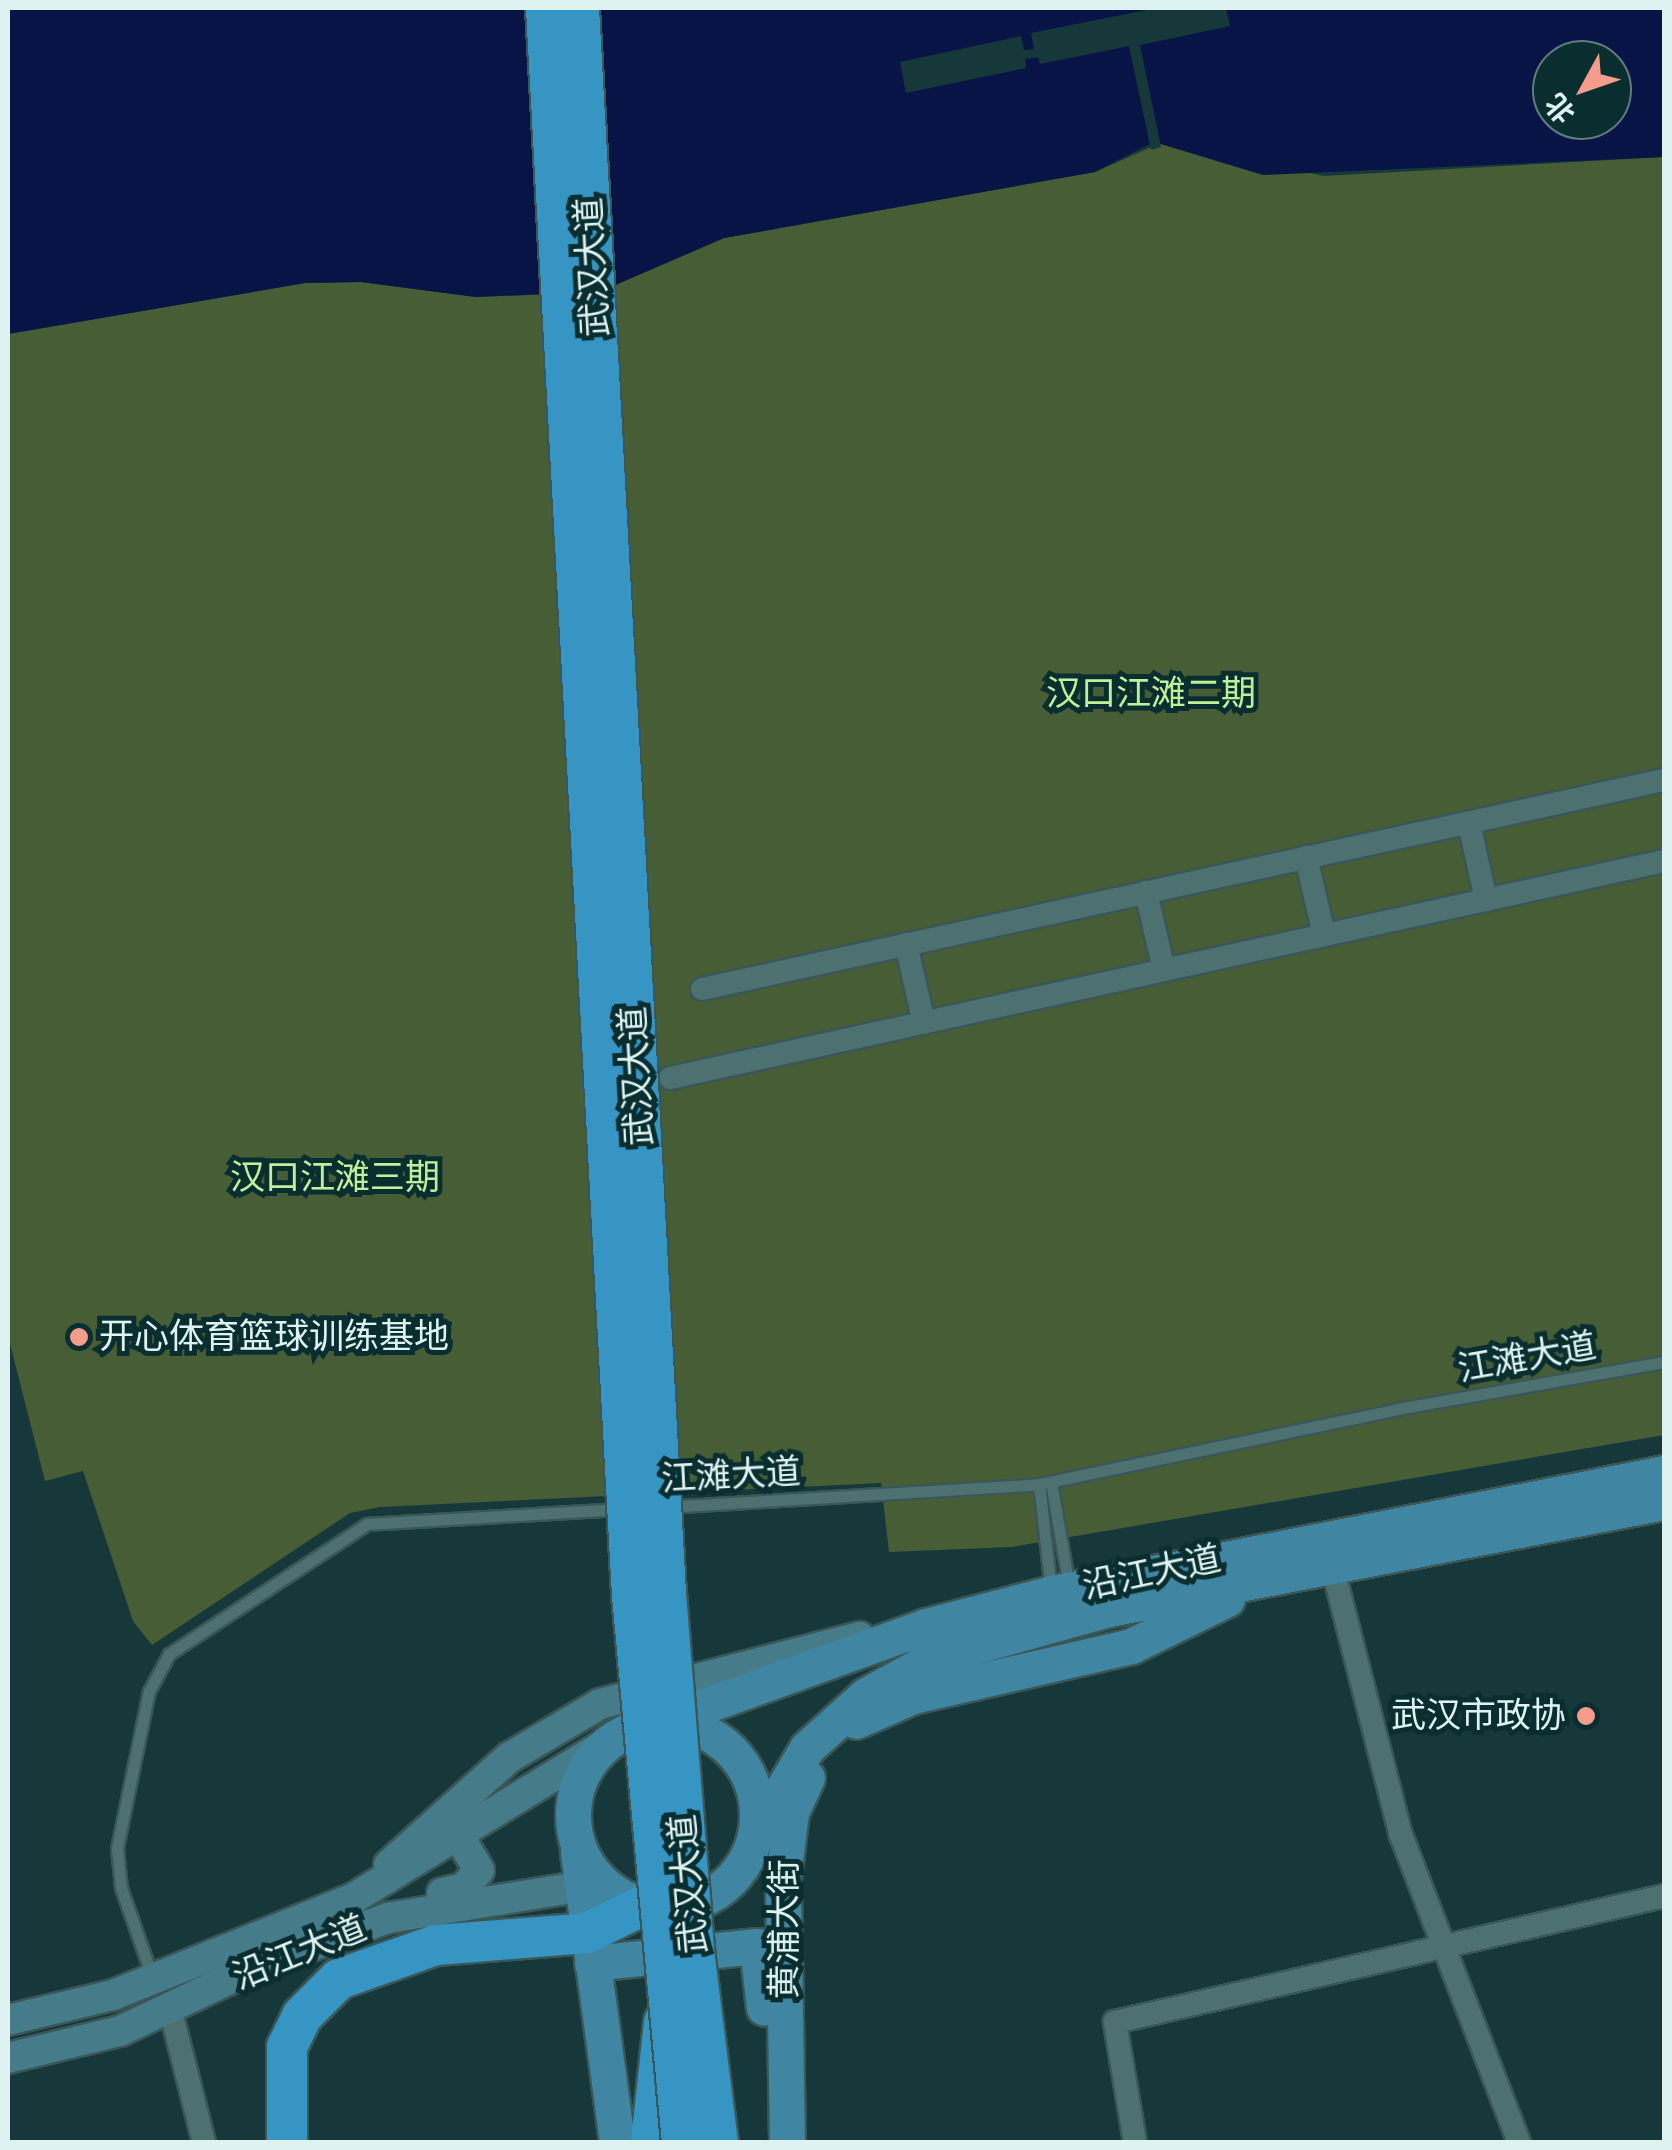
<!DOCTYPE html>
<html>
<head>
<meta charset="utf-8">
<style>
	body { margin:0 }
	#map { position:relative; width:1672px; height:2150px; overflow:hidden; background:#16383a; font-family:Roboto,"Noto Sans SC",sans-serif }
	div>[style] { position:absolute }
	.green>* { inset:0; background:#465d35 }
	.water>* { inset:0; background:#091446 }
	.pier>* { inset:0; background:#16383a }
	.roads { filter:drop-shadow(2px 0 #3a5657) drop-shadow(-2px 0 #3a5657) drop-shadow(0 2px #3a5657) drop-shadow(0 -2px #3a5657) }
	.lane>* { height:11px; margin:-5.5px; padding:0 5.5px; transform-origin:5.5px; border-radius:5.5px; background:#4d7071 }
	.street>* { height:22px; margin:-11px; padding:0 11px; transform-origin:11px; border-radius:11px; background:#4d7071 }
	.secondary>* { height:30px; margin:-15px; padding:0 15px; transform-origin:15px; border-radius:15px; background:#467b8a }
	.primary>* { height:35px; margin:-17.5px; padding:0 17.5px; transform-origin:17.5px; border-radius:17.5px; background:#4086a2 }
	.primary>.ring { margin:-17.5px; padding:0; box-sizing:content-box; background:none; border:35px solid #4086a2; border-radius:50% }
	.highway>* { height:40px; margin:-20px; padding:0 20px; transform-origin:20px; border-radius:20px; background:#3795c3 }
	.bridges { filter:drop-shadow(2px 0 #3a5657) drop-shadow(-2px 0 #3a5657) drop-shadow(0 2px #3a5657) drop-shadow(0 -2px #3a5657) }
	.highway-bridge>* { height:40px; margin:-20px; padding:0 20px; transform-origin:20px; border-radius:20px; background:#3795c3 }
	.dots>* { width:28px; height:28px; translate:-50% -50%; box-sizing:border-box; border:5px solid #0a2e30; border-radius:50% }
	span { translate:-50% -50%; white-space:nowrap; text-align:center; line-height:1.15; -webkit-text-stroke:10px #0a2e30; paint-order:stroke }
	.street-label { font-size:35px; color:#dff2f2 }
	.park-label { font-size:35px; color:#bef099 }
	.poi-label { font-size:35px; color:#dff2f2 }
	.left { translate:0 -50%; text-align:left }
	.right { translate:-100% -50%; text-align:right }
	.frame { position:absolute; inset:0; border:10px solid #dff2f2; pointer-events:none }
	.north { position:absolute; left:1532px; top:40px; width:100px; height:100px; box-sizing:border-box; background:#0a2e30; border:2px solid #5f7c7e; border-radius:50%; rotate:230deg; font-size:28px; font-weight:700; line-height:40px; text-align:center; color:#dff2f2 }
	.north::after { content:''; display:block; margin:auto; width:35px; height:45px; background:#f49d8c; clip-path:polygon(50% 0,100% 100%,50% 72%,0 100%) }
</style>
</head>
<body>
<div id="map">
	<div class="green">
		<div style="clip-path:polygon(1165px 141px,1324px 176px,1664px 157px,1664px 1435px,1012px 1547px,889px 1552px,881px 1483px,380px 1507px,350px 1513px,152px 1645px,133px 1621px,83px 1471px,45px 1481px,8px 1336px,8px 334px,305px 283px,361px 282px,476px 297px,573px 293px,613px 286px,724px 238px,1095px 172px)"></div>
	</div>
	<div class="water">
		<div style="clip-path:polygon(evenodd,8px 8px,1664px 8px,1664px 157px,1263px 175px,1154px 142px,1095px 172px,724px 238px,613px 286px,573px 293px,476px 297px,361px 282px,305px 283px,8px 334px,8px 8px,1552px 60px,1612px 60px,1612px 120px,1552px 120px,1552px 60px)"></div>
	</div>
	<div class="pier">
		<div style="clip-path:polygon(1157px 8px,1226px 8px,1230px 26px,1140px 45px,1161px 147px,1151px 150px,1129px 46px,1040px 64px,1038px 57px,1025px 59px,1026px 68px,906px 93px,900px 62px,1021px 36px,1024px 50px,1034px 49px,1031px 33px)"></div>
	</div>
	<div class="roads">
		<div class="lane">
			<div style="left:1051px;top:1482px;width:106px;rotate:80.2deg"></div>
			<div style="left:1039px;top:1484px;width:106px;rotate:83.5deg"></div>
			<div style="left:667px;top:1507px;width:373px;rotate:-3.5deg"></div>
			<div style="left:1039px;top:1484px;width:366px;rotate:-11.8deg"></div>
			<div style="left:1397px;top:1409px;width:271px;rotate:-10deg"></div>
			<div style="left:152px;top:1976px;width:93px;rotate:-109.4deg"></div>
			<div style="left:121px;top:1888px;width:40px;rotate:-95.7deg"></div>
			<div style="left:117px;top:1848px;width:160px;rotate:-78.5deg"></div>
			<div style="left:149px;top:1691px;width:42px;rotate:-61.6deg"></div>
			<div style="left:169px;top:1654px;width:237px;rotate:-33.3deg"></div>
			<div style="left:367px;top:1524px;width:252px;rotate:-3.4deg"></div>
		</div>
		<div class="street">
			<div style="left:1469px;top:823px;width:79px;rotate:77.6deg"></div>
			<div style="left:1306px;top:857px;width:80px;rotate:77deg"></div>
			<div style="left:1146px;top:892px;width:80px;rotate:77deg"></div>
			<div style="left:906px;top:944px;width:81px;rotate:77.2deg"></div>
			<div style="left:702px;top:989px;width:984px;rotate:-12.26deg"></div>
			<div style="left:670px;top:1078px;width:1017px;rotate:-12.32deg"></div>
			<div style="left:1332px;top:1565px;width:279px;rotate:75.7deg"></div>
			<div style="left:1401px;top:1835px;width:329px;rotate:69deg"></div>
			<div style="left:171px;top:2012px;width:134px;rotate:75.8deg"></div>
			<div style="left:1135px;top:2142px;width:122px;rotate:-99.5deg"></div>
			<div style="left:1115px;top:2022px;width:563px;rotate:-12.93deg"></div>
		</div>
		<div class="secondary">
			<div style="left:389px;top:1865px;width:162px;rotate:-41.8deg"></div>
			<div style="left:510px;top:1757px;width:104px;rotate:-30.5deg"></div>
			<div style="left:600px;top:1704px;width:268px;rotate:-14.5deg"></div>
			<div style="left:442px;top:1893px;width:23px;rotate:-13deg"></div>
			<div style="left:464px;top:1888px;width:23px;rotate:-50deg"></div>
			<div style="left:479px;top:1870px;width:39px;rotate:-121deg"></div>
			<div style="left:8px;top:2020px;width:108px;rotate:-13.4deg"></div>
			<div style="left:113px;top:1995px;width:260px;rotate:-21.9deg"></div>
			<div style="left:354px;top:1898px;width:299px;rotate:-31.5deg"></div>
			<div style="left:8px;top:2058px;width:115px;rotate:-13.6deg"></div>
			<div style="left:120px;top:2031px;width:159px;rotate:-25.3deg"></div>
			<div style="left:264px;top:1963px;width:132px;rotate:-19.9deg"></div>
			<div style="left:388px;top:1918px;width:217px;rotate:-9.3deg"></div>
		</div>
		<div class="primary">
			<div style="left:856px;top:1721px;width:62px;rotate:-23.7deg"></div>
			<div style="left:913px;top:1696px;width:224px;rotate:-12.9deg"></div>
			<div style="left:1131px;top:1646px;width:107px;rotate:-26.1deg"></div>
			<div class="ring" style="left:573px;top:1723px;width:149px;height:149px"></div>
			<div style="left:654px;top:1724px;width:289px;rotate:-19.8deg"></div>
			<div style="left:926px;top:1626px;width:130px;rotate:-14.7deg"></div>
			<div style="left:1052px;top:1593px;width:624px;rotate:-11.09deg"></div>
			<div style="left:755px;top:1836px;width:102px;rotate:-59.4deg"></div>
			<div style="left:807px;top:1748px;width:79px;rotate:-41.9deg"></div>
			<div style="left:866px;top:1695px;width:77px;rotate:-28.9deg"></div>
			<div style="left:933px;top:1658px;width:183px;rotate:-15.6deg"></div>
			<div style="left:1109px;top:1609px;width:565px;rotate:-10.91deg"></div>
			<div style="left:578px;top:1853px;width:292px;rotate:82.3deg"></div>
			<div style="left:592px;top:1963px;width:166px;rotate:-5.9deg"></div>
			<div style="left:757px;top:1946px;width:62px;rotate:83.6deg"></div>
			<div style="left:787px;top:2142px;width:264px;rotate:-90.9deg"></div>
			<div style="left:783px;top:1878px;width:66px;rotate:-83.1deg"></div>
			<div style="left:791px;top:1812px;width:38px;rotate:-65deg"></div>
		</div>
		<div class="highway">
			<div style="left:287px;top:2142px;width:95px;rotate:-90deg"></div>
			<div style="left:287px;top:2047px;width:34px;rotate:-64deg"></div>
			<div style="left:302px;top:2016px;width:52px;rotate:-45deg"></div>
			<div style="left:339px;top:1979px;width:103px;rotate:-19.3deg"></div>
			<div style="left:436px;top:1945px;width:151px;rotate:-4.5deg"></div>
			<div style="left:587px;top:1933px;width:64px;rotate:-26.2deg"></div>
			<div style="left:651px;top:2142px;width:121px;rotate:-83.8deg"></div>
		</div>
	</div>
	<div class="bridges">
		<div class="highway-bridge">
			<div style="left:546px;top:8px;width:1589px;rotate:86.9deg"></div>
			<div style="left:632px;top:1595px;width:549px;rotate:84.78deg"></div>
			<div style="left:579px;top:8px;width:1587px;rotate:86.86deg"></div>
			<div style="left:666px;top:1593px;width:358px;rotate:85.5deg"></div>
			<div style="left:694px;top:1950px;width:193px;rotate:82.9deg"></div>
		</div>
	</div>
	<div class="dots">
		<div style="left:79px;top:1337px;background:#f49d8c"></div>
		<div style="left:1586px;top:1716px;background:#f49d8c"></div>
	</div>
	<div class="street-label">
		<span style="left:593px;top:267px;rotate:-93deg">武汉大道</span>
		<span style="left:637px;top:1076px;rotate:-93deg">武汉大道</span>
		<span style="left:1527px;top:1358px;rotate:-10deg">江滩大道</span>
		<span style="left:731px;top:1476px;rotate:-3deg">江滩大道</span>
		<span style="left:1152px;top:1573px;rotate:-12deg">沿江大道</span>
		<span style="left:689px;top:1884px;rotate:-95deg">武汉大道</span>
		<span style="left:785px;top:1929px;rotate:-90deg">黄浦大街</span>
		<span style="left:300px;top:1953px;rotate:-22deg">沿江大道</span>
	</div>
	<div class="park-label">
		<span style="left:1151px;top:694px">汉口江滩二期</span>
		<span style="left:335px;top:1178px">汉口江滩三期</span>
	</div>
	<div class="poi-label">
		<span class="left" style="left:99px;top:1337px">开心体育篮球训练基地</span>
		<span class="right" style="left:1566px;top:1716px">武汉市政协</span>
	</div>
	<div class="frame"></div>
	<div class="north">北</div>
</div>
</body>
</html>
